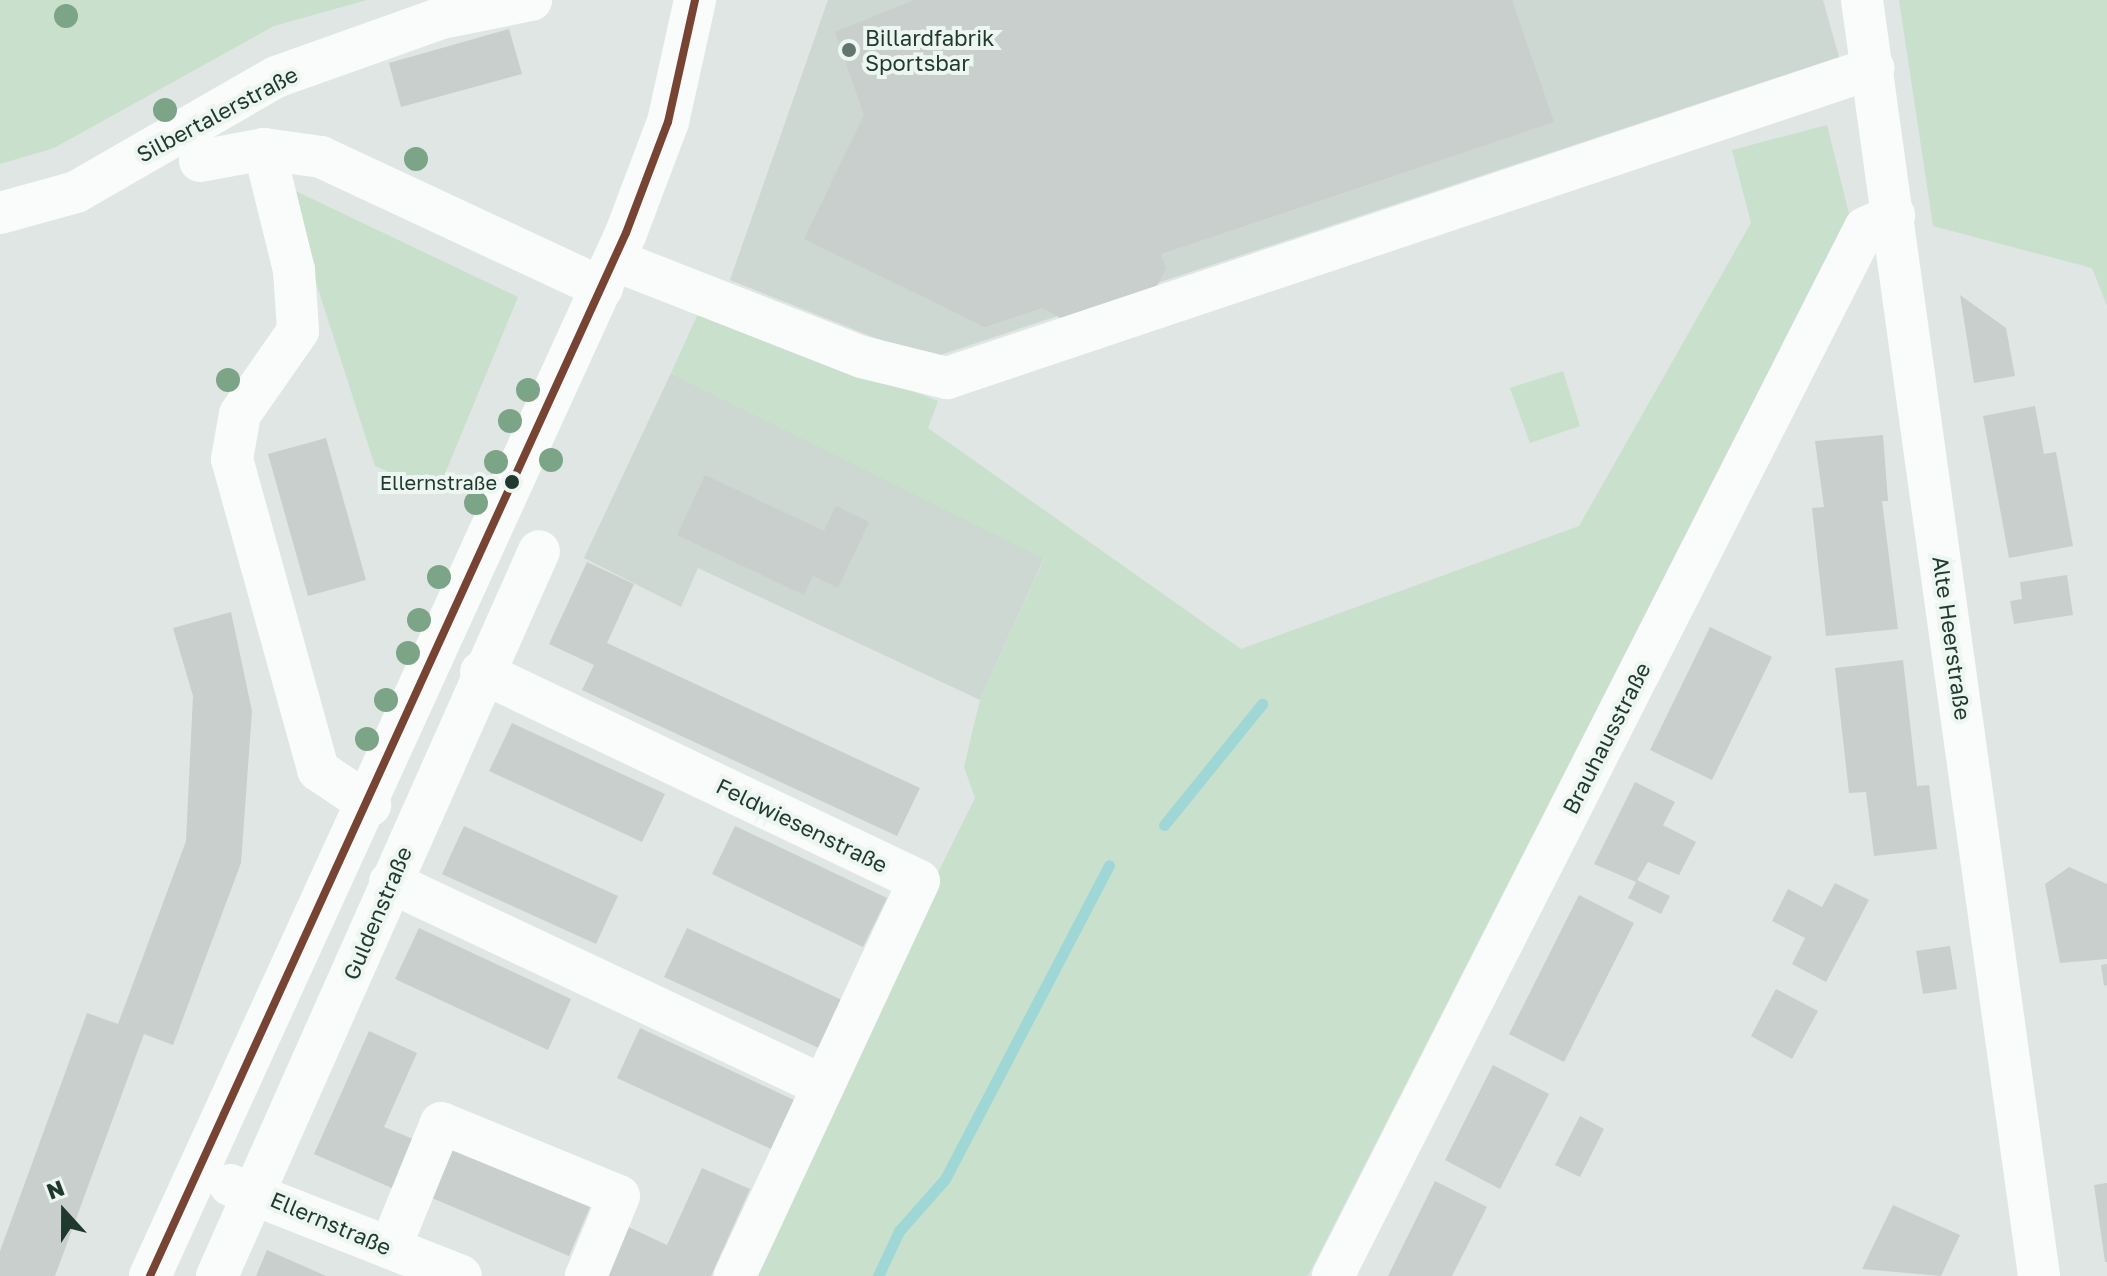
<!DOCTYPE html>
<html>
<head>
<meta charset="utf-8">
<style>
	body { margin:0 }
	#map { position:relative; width:2107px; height:1276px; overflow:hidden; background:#e0e6e3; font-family:"Golos Text",sans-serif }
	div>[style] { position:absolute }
	.built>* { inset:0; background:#cdd8d2 }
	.green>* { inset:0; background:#c8e0cc }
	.stream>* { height:11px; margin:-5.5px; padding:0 5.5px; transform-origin:5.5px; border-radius:5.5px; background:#9fd7d6 }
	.building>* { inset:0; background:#c9cfcc }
	.minor>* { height:42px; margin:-21px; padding:0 21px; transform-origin:21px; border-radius:21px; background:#fafbfb }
	.bus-1>* { height:8px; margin:-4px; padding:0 4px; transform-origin:4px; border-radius:4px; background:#774332 }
	.trees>* { width:24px; height:24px; margin:-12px; border-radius:50%; background:#7ba586 }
	.dots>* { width:22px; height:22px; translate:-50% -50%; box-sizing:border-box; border:4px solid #edf6f0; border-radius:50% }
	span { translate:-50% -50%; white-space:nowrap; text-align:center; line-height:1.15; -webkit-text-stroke:8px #edf6f0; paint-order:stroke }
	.bus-label { font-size:20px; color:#1f392e }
	.right { translate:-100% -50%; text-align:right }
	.poi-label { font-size:22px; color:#1f392e }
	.left { translate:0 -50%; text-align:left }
	.street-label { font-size:22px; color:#1f392e }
	.north { position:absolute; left:24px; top:1172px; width:80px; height:80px; -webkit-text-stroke:6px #edf6f0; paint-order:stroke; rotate:339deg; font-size:22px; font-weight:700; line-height:32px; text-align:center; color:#1f392e }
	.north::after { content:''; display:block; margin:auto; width:28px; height:36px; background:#1f392e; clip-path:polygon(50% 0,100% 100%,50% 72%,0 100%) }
</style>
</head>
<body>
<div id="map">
	<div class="built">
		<div style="clip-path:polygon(828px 0,1823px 0,1839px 57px,928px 359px,730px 280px)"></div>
		<div style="clip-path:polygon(671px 373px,1044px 558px,980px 700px,698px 568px,681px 607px,584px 558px)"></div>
	</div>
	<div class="green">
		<div style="clip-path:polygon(0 0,367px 0,274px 26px,54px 148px,0 164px)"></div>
		<div style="clip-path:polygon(1899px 0,2107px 0,2107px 306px,2092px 268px,1933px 226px)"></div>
		<div style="clip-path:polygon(1827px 125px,1849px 214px,1308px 1276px,738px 1276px,975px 798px,964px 767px,980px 700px,1044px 559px,671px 373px,701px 307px,938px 401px,928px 428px,1241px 649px,1579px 526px,1751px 223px,1732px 150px)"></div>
		<div style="clip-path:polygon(285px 186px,518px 297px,437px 493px,375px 466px)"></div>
		<div style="clip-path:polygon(1563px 371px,1580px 426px,1530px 443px,1510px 388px)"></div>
	</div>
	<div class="stream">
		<div style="left:1164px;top:825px;width:156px;rotate:-51deg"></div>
		<div style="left:878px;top:1276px;width:50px;rotate:-65deg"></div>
		<div style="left:899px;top:1231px;width:69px;rotate:-48.5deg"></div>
		<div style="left:945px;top:1179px;width:354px;rotate:-62.4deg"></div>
	</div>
	<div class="building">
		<div style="clip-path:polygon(914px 0,1512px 0,1554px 122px,1161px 254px,1166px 268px,1155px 290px,1064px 320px,1042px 308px,985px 327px,804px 239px,864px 115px,835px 32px)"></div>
		<div style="clip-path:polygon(509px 29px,522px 74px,401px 107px,389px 63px)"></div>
		<div style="clip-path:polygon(1960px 295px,2006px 328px,2015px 376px,1974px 383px)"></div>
		<div style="clip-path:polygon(2035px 406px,2044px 454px,2056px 452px,2073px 546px,2009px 558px,1983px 416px)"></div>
		<div style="clip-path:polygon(1883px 435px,1888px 501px,1882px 501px,1898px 629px,1826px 636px,1812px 508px,1824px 507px,1815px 441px)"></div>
		<div style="clip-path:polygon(326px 438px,366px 580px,308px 596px,268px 454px)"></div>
		<div style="clip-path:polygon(705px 475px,824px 531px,836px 506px,869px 522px,838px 588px,813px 576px,804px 595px,677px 535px)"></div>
		<div style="clip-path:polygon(587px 562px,634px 584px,607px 643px,920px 788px,897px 836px,582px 690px,594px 665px,549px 644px)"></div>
		<div style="clip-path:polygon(2067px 575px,2073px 615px,2014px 624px,2010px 601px,2022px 599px,2020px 582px)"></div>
		<div style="clip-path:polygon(231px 612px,252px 711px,241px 863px,173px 1045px,144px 1034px,55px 1276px,0 1276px,0 1251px,87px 1013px,118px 1024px,186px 841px,193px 696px,173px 628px)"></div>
		<div style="clip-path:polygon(1710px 627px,1772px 657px,1712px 780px,1650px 750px)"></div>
		<div style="clip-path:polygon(1903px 660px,1917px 786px,1929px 785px,1937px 849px,1874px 856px,1866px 792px,1849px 793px,1835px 668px)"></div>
		<div style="clip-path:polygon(512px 723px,665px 794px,642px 842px,489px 771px)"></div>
		<div style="clip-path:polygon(1635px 782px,1675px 802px,1663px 825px,1696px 842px,1679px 875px,1648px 862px,1636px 882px,1594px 864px)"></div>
		<div style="clip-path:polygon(464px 826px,618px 896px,596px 944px,442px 874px)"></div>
		<div style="clip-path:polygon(735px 826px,887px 898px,863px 947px,712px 874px)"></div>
		<div style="clip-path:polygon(2069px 867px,2107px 884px,2107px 959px,2060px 963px,2045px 884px)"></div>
		<div style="clip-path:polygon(1637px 880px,1670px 896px,1661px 914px,1628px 898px)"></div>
		<div style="clip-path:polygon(1835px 883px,1869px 900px,1826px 982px,1792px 964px,1805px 938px,1772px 921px,1788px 889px,1822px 907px)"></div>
		<div style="clip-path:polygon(1579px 895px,1634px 923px,1564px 1062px,1509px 1034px)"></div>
		<div style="clip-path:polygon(419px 928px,571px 999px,548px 1050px,395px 979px)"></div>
		<div style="clip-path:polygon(687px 928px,842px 1000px,819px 1048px,664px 977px)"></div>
		<div style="clip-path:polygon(1950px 946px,1957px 989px,1923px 994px,1916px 951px)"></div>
		<div style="clip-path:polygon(2107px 964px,2107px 985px,2104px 986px,2101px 965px)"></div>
		<div style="clip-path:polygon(1776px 989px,1818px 1011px,1792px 1059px,1751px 1036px)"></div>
		<div style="clip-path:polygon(640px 1028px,794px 1100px,771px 1149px,617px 1078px)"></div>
		<div style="clip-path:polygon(369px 1031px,417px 1053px,384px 1127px,423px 1143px,401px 1192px,314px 1154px)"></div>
		<div style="clip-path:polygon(1493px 1065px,1549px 1094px,1500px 1189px,1445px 1160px)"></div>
		<div style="clip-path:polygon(1580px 1116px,1604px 1129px,1580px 1177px,1555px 1165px)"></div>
		<div style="clip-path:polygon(453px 1150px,590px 1207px,569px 1256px,432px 1198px)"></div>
		<div style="clip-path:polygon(702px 1168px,750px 1189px,711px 1276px,607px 1276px,622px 1224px,667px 1245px)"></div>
		<div style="clip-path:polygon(1435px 1181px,1487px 1207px,1452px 1276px,1388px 1276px)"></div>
		<div style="clip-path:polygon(2107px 1183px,2107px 1262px,2105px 1262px,2094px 1185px)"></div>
		<div style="clip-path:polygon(1893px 1205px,1960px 1235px,1941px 1276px,1862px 1269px)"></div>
		<div style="clip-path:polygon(267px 1250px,326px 1276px,256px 1276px)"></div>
	</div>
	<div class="minor">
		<div style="left:1862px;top:0;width:1288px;rotate:82.1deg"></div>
		<div style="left:264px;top:149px;width:125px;rotate:76.1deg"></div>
		<div style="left:294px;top:270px;width:61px;rotate:86.2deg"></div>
		<div style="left:298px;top:331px;width:101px;rotate:124.9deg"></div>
		<div style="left:240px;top:414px;width:46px;rotate:100.1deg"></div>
		<div style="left:232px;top:459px;width:323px;rotate:74.5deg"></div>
		<div style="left:318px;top:770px;width:63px;rotate:33.9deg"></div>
		<div style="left:200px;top:161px;width:65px;rotate:-10.6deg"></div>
		<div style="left:264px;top:149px;width:58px;rotate:8deg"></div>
		<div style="left:321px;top:157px;width:310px;rotate:25deg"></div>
		<div style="left:0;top:213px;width:79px;rotate:-15.4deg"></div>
		<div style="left:76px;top:192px;width:231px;rotate:-29.9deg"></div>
		<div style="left:276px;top:77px;width:176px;rotate:-19.6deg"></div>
		<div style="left:442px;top:18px;width:91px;rotate:-11.4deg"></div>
		<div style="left:614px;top:260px;width:266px;rotate:21.4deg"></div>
		<div style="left:862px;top:357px;width:88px;rotate:13.9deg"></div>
		<div style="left:947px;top:378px;width:977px;rotate:-18.51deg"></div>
		<div style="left:481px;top:672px;width:485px;rotate:25.5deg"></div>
		<div style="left:919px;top:881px;width:436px;rotate:115deg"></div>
		<div style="left:390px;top:882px;width:479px;rotate:25.2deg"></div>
		<div style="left:230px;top:1185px;width:248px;rotate:21.5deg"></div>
		<div style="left:390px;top:1248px;width:135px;rotate:-67.8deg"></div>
		<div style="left:441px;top:1123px;width:192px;rotate:22.3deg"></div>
		<div style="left:619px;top:1196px;width:87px;rotate:112.4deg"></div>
		<div style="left:150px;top:1276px;width:1146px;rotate:-65.47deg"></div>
		<div style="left:626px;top:233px;width:119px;rotate:-69.3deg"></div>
		<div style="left:668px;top:122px;width:125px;rotate:-77.5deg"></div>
		<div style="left:217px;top:1276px;width:793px;rotate:-66.05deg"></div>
		<div style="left:1333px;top:1276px;width:1175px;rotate:-63.09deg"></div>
		<div style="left:1865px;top:228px;width:32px;rotate:-24deg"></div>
	</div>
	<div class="bus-1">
		<div style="left:150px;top:1276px;width:1146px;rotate:-65.47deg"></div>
		<div style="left:626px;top:233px;width:119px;rotate:-69.3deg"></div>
		<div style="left:668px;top:122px;width:125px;rotate:-77.5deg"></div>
	</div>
	<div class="trees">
		<div style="left:66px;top:16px"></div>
		<div style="left:165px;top:110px"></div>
		<div style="left:416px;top:159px"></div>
		<div style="left:228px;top:380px"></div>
		<div style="left:528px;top:390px"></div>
		<div style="left:510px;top:421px"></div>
		<div style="left:551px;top:460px"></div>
		<div style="left:496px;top:462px"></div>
		<div style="left:476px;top:503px"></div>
		<div style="left:439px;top:577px"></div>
		<div style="left:419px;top:620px"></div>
		<div style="left:408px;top:653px"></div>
		<div style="left:386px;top:700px"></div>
		<div style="left:367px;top:739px"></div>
	</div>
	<div class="dots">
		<div style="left:849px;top:50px;background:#63766d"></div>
		<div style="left:512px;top:482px;background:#1f392e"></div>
	</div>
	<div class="bus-label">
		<span class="right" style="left:497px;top:482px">Ellernstraße</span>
	</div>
	<div class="poi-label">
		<span class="left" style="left:865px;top:50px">Billardfabrik<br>Sportsbar</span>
	</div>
	<div class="street-label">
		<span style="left:217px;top:114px;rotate:-28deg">Silbertalerstraße</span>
		<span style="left:1952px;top:638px;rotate:82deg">Alte Heerstraße</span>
		<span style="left:1606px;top:738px;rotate:-63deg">Brauhausstraße</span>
		<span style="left:802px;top:825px;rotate:26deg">Feldwiesenstraße</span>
		<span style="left:377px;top:913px;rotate:-67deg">Guldenstraße</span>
		<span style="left:331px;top:1223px;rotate:23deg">Ellernstraße</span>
	</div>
	<div class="north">N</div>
</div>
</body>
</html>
